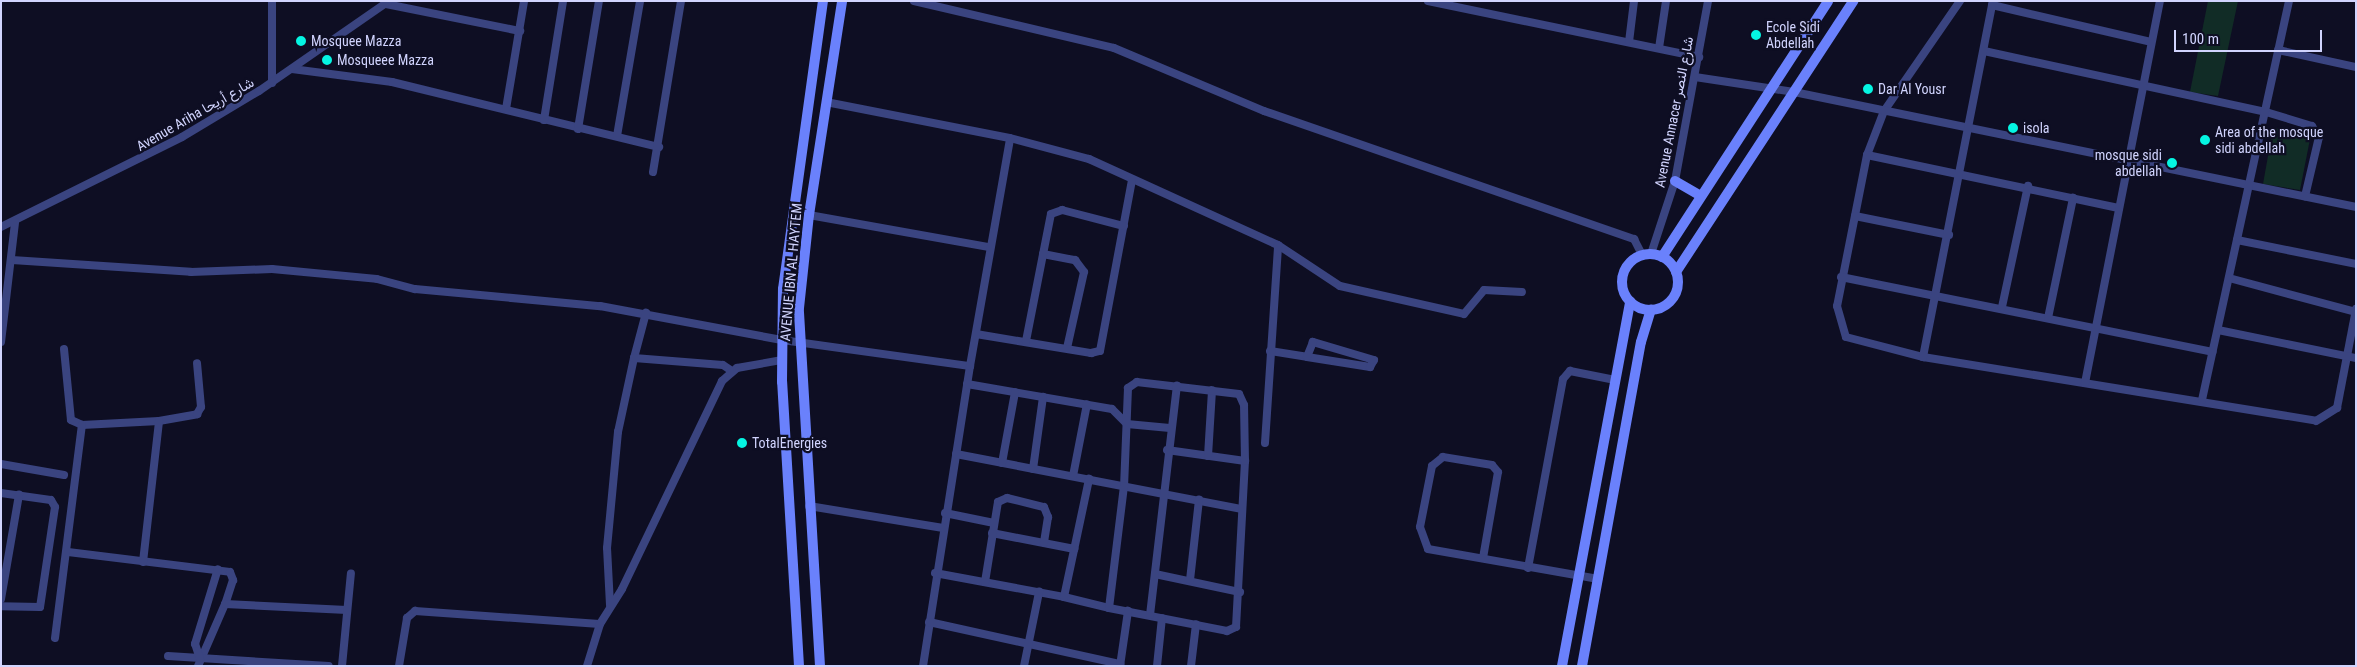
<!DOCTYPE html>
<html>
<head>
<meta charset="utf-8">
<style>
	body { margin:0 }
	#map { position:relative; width:2357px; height:667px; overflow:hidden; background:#0e0e23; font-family:"Roboto Condensed",Vazirmatn,sans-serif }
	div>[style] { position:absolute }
	.green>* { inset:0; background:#112c26 }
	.street>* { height:8px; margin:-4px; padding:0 4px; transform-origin:4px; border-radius:4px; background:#3a4480 }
	.secondary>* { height:10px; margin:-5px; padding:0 5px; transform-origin:5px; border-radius:5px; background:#6a81fc }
	.secondary>.ring { margin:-5px; padding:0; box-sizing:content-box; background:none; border:10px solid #6a81fc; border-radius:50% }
	.dots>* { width:14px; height:14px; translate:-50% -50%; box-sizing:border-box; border:2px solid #0e0e23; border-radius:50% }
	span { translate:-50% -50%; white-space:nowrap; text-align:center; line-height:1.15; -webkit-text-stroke:4.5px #0e0e23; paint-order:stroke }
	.poi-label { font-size:14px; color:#d1d4fe }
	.left { translate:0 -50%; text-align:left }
	.right { translate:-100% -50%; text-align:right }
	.street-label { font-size:14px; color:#d1d4fe }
	.frame { position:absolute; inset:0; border:2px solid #d1d4fe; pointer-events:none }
	.scale { position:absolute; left:2174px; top:30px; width:148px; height:22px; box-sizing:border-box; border:2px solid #d1d4fe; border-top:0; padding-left:6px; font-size:15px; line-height:18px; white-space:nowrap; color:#d1d4fe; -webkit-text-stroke:4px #0e0e23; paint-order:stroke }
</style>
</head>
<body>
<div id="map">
	<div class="green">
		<div style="clip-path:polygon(2208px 1px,2238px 1px,2218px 96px,2190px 92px)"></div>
		<div style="clip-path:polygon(2273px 128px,2311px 134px,2300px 190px,2263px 184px)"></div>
	</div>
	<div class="street">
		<div style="left:272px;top:1px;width:82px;rotate:90deg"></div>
		<div style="left:914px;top:1px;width:205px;rotate:13.2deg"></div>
		<div style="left:1114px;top:48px;width:163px;rotate:22.8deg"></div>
		<div style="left:1264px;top:111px;width:392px;rotate:19.1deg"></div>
		<div style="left:1634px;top:239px;width:18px;rotate:63deg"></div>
		<div style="left:1428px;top:1px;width:277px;rotate:11.7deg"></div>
		<div style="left:1960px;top:1px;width:134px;rotate:124.6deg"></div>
		<div style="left:1884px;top:111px;width:47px;rotate:111.1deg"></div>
		<div style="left:1867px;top:155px;width:154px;rotate:101.2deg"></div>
		<div style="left:1837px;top:306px;width:32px;rotate:74deg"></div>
		<div style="left:1846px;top:337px;width:80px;rotate:14.6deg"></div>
		<div style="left:1923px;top:357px;width:398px;rotate:9.2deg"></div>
		<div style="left:2316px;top:421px;width:25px;rotate:-32deg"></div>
		<div style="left:2337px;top:408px;width:101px;rotate:-79.1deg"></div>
		<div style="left:386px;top:4px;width:137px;rotate:11.4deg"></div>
		<div style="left:1992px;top:5px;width:163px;rotate:13.1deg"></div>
		<div style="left:1629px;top:42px;width:41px;rotate:-83deg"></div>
		<div style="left:1659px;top:48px;width:48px;rotate:-81.5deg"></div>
		<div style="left:2278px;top:50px;width:80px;rotate:12.3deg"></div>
		<div style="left:1984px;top:51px;width:289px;rotate:12.2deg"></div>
		<div style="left:2266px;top:112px;width:48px;rotate:16.9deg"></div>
		<div style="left:2312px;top:126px;width:13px;rotate:58deg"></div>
		<div style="left:2319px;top:137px;width:61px;rotate:103.3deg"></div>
		<div style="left:292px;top:69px;width:101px;rotate:7.4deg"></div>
		<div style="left:392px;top:82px;width:275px;rotate:13.7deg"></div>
		<div style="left:1695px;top:77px;width:100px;rotate:8.6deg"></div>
		<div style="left:1794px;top:92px;width:574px;rotate:11.56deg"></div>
		<div style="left:826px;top:102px;width:187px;rotate:11.1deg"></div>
		<div style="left:1010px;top:138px;width:82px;rotate:14.9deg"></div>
		<div style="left:1089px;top:159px;width:208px;rotate:24.5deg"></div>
		<div style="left:1278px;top:245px;width:74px;rotate:33.5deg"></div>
		<div style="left:1340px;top:286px;width:127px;rotate:12.7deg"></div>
		<div style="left:1464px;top:314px;width:31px;rotate:-50deg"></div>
		<div style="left:1484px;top:290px;width:38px;rotate:3deg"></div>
		<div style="left:506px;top:109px;width:109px;rotate:-80.5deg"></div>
		<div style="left:544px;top:120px;width:121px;rotate:-80.9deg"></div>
		<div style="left:578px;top:129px;width:130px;rotate:-80.7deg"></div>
		<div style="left:617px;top:136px;width:137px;rotate:-80.3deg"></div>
		<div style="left:1867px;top:155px;width:257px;rotate:11.9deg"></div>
		<div style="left:653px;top:172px;width:173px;rotate:-80.7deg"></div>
		<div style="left:809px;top:215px;width:183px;rotate:10.1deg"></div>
		<div style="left:1855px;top:216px;width:96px;rotate:11.4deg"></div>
		<div style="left:1px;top:227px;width:202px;rotate:-26.4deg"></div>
		<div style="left:182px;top:137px;width:90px;rotate:-30.9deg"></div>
		<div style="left:259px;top:91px;width:158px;rotate:-34.7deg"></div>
		<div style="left:2237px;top:240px;width:121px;rotate:11.4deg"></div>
		<div style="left:1043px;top:254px;width:33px;rotate:11deg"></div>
		<div style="left:1075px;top:260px;width:15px;rotate:53deg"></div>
		<div style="left:1084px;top:272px;width:78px;rotate:102.6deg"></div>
		<div style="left:1651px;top:254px;width:77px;rotate:-71.8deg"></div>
		<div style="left:1675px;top:181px;width:183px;rotate:-79.6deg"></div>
		<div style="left:12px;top:260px;width:179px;rotate:3.8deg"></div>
		<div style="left:191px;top:272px;width:81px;rotate:-2.1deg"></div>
		<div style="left:272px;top:269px;width:105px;rotate:5.4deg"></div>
		<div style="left:377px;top:279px;width:39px;rotate:15deg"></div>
		<div style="left:415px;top:289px;width:186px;rotate:5.3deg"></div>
		<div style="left:600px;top:306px;width:185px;rotate:10.6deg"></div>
		<div style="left:782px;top:340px;width:190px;rotate:7.9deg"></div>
		<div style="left:970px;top:366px;width:304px;rotate:98.9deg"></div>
		<div style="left:1841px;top:277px;width:379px;rotate:11.4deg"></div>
		<div style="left:2229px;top:278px;width:131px;rotate:15deg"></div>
		<div style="left:2002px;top:307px;width:124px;rotate:-77.9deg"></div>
		<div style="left:2048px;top:318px;width:123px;rotate:-78.2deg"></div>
		<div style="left:2218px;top:330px;width:141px;rotate:11.5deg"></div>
		<div style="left:976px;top:334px;width:117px;rotate:9.4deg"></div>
		<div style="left:1091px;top:353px;width:9px;rotate:-13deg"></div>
		<div style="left:1100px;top:351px;width:174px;rotate:-79.4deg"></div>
		<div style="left:1026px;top:341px;width:129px;rotate:-78.9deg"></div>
		<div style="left:1051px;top:214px;width:12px;rotate:-20deg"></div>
		<div style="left:1062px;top:210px;width:64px;rotate:14.5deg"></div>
		<div style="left:1px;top:342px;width:121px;rotate:-83.3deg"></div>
		<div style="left:64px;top:349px;width:71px;rotate:84.4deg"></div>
		<div style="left:71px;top:420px;width:12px;rotate:24deg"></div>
		<div style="left:82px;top:425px;width:77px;rotate:-3deg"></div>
		<div style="left:159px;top:421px;width:39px;rotate:-10deg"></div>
		<div style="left:197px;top:414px;width:8px;rotate:-60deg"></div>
		<div style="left:201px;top:407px;width:44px;rotate:-95.2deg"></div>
		<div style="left:1270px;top:351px;width:37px;rotate:9deg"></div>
		<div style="left:1307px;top:357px;width:64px;rotate:9deg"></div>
		<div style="left:1370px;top:367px;width:8px;rotate:-60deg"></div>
		<div style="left:1374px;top:360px;width:64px;rotate:-163.6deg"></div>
		<div style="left:1313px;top:342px;width:16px;rotate:112deg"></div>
		<div style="left:1923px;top:357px;width:363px;rotate:-78.9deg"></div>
		<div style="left:634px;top:358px;width:47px;rotate:-75.1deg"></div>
		<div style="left:970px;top:366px;width:231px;rotate:-80deg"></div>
		<div style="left:2085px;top:383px;width:389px;rotate:-78.9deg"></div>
		<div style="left:967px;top:384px;width:147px;rotate:9.8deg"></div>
		<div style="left:1112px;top:409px;width:20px;rotate:45deg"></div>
		<div style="left:2202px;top:400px;width:408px;rotate:-77.7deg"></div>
		<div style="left:1127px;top:424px;width:43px;rotate:5.3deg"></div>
		<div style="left:1265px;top:443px;width:198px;rotate:-86.2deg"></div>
		<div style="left:1167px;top:450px;width:79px;rotate:8deg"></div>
		<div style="left:956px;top:454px;width:290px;rotate:10.9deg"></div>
		<div style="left:1208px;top:456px;width:66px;rotate:-86.5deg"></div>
		<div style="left:1002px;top:463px;width:72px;rotate:-79.6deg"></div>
		<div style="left:1px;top:464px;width:64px;rotate:9.9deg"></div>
		<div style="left:1033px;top:469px;width:73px;rotate:-82.1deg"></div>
		<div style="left:1073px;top:476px;width:73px;rotate:-79deg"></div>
		<div style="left:1px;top:493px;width:50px;rotate:8deg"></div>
		<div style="left:51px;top:500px;width:8px;rotate:60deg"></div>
		<div style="left:55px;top:507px;width:101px;rotate:98.5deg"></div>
		<div style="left:40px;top:607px;width:39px;rotate:-179deg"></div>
		<div style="left:809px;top:506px;width:136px;rotate:9.3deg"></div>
		<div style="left:945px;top:513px;width:50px;rotate:11.5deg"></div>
		<div style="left:992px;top:533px;width:84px;rotate:11deg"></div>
		<div style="left:68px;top:552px;width:163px;rotate:7deg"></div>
		<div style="left:230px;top:572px;width:9px;rotate:69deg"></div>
		<div style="left:233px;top:580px;width:25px;rotate:108deg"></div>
		<div style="left:225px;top:604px;width:68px;rotate:113.5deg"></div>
		<div style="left:1483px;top:558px;width:87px;rotate:-80.1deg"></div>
		<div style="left:1498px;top:472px;width:9px;rotate:-131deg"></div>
		<div style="left:1492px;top:465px;width:50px;rotate:-170.7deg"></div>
		<div style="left:1443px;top:457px;width:14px;rotate:141deg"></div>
		<div style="left:1432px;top:466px;width:62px;rotate:101.1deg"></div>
		<div style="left:1420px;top:527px;width:23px;rotate:70deg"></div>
		<div style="left:1428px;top:549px;width:173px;rotate:10deg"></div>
		<div style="left:143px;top:562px;width:142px;rotate:-83.5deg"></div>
		<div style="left:1528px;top:568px;width:192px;rotate:-79.5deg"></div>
		<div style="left:1563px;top:379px;width:11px;rotate:-49deg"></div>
		<div style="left:1570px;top:371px;width:46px;rotate:11.3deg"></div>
		<div style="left:935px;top:573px;width:131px;rotate:10.5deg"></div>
		<div style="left:1064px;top:597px;width:46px;rotate:13.7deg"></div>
		<div style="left:1109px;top:608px;width:120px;rotate:11deg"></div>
		<div style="left:1227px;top:631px;width:10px;rotate:-24deg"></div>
		<div style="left:1236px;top:627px;width:166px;rotate:-86.9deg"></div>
		<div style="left:1245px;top:461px;width:56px;rotate:-91deg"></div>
		<div style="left:1244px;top:405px;width:12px;rotate:-114deg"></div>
		<div style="left:1239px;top:394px;width:103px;rotate:-173.3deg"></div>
		<div style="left:1137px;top:382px;width:11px;rotate:146deg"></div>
		<div style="left:1128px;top:388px;width:98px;rotate:92.3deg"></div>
		<div style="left:1124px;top:486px;width:123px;rotate:97deg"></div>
		<div style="left:1155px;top:574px;width:87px;rotate:12deg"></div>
		<div style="left:1190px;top:580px;width:81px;rotate:-83.6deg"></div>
		<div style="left:985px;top:582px;width:81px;rotate:-80.8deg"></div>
		<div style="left:998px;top:502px;width:10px;rotate:-24deg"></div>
		<div style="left:1007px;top:498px;width:38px;rotate:14deg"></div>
		<div style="left:1044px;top:507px;width:11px;rotate:68deg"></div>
		<div style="left:1048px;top:517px;width:26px;rotate:99deg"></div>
		<div style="left:1064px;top:597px;width:121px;rotate:-78deg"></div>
		<div style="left:1px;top:599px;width:106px;rotate:-80.2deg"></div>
		<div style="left:225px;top:604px;width:122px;rotate:2.8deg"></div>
		<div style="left:610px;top:605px;width:57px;rotate:-93deg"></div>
		<div style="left:607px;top:548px;width:117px;rotate:-84.6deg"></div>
		<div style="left:618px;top:432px;width:76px;rotate:-77.8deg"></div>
		<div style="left:634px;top:358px;width:89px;rotate:4.5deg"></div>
		<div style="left:723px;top:365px;width:11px;rotate:34deg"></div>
		<div style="left:1150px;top:615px;width:231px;rotate:-83.3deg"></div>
		<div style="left:929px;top:622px;width:196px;rotate:12.4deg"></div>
		<div style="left:55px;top:638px;width:215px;rotate:-82.8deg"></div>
		<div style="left:168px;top:656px;width:161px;rotate:3.6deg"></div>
		<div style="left:200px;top:659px;width:16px;rotate:-108deg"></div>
		<div style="left:195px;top:644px;width:78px;rotate:-73deg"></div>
		<div style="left:342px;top:666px;width:93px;rotate:-84.5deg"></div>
		<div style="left:399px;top:666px;width:49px;rotate:-80.5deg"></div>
		<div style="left:407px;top:618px;width:11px;rotate:-41deg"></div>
		<div style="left:415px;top:611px;width:185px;rotate:4deg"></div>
		<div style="left:587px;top:666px;width:44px;rotate:-72.8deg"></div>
		<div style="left:600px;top:624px;width:41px;rotate:-57.8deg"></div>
		<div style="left:622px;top:589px;width:231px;rotate:-64.3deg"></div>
		<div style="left:722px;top:381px;width:20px;rotate:-41deg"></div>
		<div style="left:737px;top:368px;width:46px;rotate:-10.1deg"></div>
		<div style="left:1024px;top:666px;width:76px;rotate:-78.5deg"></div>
		<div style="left:1120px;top:666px;width:56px;rotate:-81.7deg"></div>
		<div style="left:1157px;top:666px;width:48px;rotate:-84.1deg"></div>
		<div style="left:1191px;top:666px;width:42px;rotate:-83.2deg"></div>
	</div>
	<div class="secondary">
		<div style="left:1675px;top:181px;width:28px;rotate:30deg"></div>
		<div class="ring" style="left:1622px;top:254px;width:46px;height:46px"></div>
		<div style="left:1662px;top:257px;width:305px;rotate:-57deg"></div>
		<div style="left:1676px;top:272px;width:324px;rotate:-56.8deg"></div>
		<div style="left:799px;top:666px;width:285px;rotate:-93.4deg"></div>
		<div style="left:782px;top:382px;width:93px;rotate:-89.4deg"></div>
		<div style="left:783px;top:289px;width:291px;rotate:-82.1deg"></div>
		<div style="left:820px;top:666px;width:359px;rotate:-93.4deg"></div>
		<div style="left:799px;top:308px;width:94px;rotate:-83.9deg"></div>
		<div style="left:809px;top:215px;width:217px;rotate:-81.2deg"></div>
		<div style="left:1562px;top:666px;width:371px;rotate:-79.4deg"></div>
		<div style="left:1582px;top:666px;width:329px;rotate:-79.7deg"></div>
		<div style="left:1641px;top:342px;width:34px;rotate:-73deg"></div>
	</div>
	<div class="dots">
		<div style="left:1756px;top:35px;background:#05f5e2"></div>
		<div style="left:301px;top:41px;background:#05f5e2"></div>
		<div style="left:327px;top:60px;background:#05f5e2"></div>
		<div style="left:1868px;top:89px;background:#05f5e2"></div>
		<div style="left:2013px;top:128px;background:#05f5e2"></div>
		<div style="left:2205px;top:140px;background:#05f5e2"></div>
		<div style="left:2172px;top:163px;background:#05f5e2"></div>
		<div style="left:742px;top:443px;background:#05f5e2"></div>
	</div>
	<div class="poi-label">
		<span class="left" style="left:1766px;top:35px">Ecole Sidi<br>Abdellah</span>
		<span class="left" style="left:311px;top:41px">Mosquee Mazza</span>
		<span class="left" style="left:337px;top:60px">Mosqueee Mazza</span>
		<span class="left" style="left:1878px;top:89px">Dar Al Yousr</span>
		<span class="left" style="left:2023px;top:128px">isola</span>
		<span class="left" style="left:2215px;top:140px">Area of the mosque<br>sidi abdellah</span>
		<span class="right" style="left:2162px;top:163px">mosque sidi<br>abdellah</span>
		<span class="left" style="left:752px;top:443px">TotalEnergies</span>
	</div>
	<div class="street-label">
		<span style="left:1674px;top:112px;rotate:-79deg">Avenue Annacer شارع النصر</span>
		<span style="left:195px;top:114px;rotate:-30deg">Avenue Ariha شارع أريحا</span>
		<span style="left:791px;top:272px;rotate:-85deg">AVENUE IBN AL HAYTEM</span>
	</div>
	<div class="frame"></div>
	<div class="scale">100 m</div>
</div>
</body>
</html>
